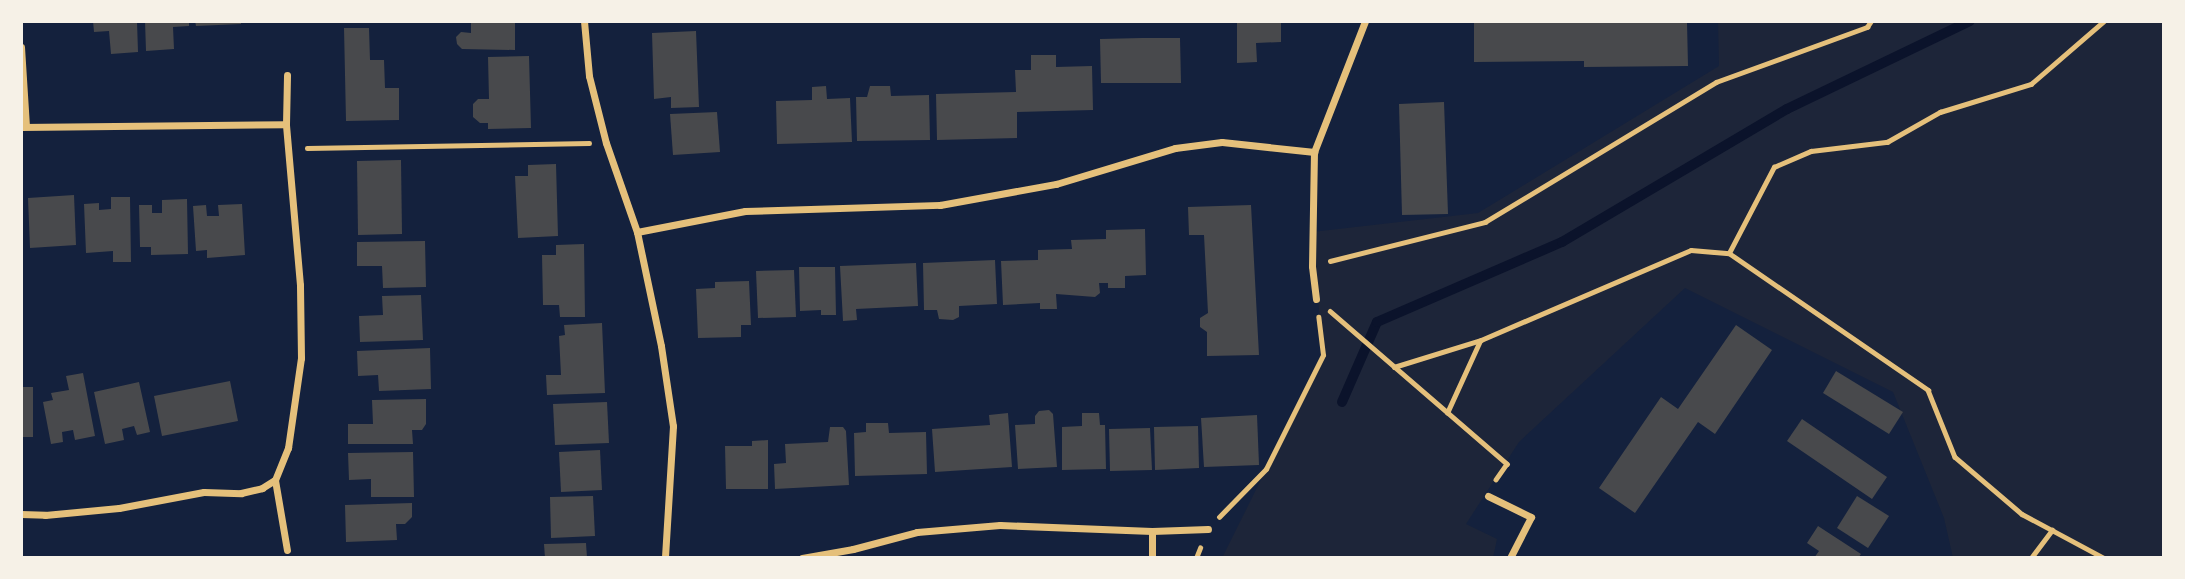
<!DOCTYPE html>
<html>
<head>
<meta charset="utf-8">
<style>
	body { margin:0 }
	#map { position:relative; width:2185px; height:579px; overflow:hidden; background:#14213d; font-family:Mulish,sans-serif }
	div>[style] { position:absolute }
	.green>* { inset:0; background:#1d2539 }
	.stream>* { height:10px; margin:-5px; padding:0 5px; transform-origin:5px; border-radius:5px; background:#0b132b }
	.building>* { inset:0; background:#48494c }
	.path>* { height:4.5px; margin:-2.25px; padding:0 2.25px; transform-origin:2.25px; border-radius:2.25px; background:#e5c07b }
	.minor>* { height:7px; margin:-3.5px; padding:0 3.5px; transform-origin:3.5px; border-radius:3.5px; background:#e5c07b }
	span { translate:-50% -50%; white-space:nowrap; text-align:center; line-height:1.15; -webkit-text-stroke:5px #f6f1e7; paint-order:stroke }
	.frame { position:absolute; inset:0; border:23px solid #f6f1e7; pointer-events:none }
</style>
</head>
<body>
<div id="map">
	<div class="green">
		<div style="clip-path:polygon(1718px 21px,2164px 21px,2164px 558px,1953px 558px,1944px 518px,1893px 392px,1685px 288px,1519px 442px,1466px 524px,1497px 539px,1493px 558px,1222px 558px,1323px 355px,1312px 232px,1478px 213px,1719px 66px)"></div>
	</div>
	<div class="stream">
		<div style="left:1342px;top:402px;width:87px;rotate:-66.4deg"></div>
		<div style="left:1377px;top:322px;width:202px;rotate:-23.4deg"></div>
		<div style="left:1562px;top:242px;width:261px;rotate:-30.6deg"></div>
		<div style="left:1787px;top:109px;width:203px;rotate:-25.7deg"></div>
	</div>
	<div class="building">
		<div style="clip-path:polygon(93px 21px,137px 21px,138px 52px,111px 54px,109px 31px,94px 32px)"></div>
		<div style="clip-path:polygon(145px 21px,189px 21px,189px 26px,173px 27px,174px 49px,146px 51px)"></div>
		<div style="clip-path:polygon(195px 21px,241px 21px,241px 24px,196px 26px)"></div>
		<div style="clip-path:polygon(471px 21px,515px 21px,515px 50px,462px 49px,457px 44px,456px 37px,461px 32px,471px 33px)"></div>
		<div style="clip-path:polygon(1237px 21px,1281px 21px,1281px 42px,1256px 43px,1257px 62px,1237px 63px)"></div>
		<div style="clip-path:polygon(1474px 21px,1687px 22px,1688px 66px,1584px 67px,1584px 61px,1474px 62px)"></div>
		<div style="clip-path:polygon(344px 28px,369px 28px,370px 60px,384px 60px,385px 88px,399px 88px,399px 120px,346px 121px)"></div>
		<div style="clip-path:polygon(696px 31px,699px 107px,671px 108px,671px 97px,654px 99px,652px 33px)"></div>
		<div style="clip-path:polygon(1142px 38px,1180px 38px,1181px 83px,1101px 83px,1100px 39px)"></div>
		<div style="clip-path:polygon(1031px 55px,1056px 55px,1056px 67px,1092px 66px,1093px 110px,1017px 112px,1017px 138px,937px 140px,936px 94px,1016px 92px,1015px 70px,1031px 70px)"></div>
		<div style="clip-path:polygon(529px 56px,531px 128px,488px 129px,488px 123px,480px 123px,473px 117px,473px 104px,478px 99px,489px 99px,488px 57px)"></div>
		<div style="clip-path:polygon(826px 86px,827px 99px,850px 98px,852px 142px,777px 144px,776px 101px,812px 100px,812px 87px)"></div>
		<div style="clip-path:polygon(870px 86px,890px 86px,891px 96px,929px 95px,930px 140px,857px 141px,856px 97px,867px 97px)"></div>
		<div style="clip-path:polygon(1444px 102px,1448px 214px,1402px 215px,1399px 104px)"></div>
		<div style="clip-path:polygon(717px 112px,720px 152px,673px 155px,670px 114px)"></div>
		<div style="clip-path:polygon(401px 160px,402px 234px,358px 235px,357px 161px)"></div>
		<div style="clip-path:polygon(556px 164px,558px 236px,518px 238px,515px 176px,528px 176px,528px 165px)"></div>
		<div style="clip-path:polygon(74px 195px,76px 245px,30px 248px,28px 198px)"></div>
		<div style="clip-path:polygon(111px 197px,130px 197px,131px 262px,113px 262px,113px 251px,86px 253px,84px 204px,99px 203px,99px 210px,111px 209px)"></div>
		<div style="clip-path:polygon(187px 199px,188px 254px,151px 255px,151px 247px,140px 247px,139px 205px,152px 205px,152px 213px,162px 213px,162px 200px)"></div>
		<div style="clip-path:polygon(242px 204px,245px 255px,207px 258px,207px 250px,196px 251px,193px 206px,206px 205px,207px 216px,219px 216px,218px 205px)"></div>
		<div style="clip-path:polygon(1251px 205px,1259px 355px,1207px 356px,1207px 332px,1200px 327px,1200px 318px,1208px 313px,1204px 235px,1189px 235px,1188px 207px)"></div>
		<div style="clip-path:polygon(1145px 229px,1146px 275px,1125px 276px,1125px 288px,1108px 288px,1108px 283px,1099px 283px,1100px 293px,1095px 297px,1056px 294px,1057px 309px,1040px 309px,1040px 303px,1003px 305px,1001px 261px,1038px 260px,1038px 250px,1072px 249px,1071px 240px,1106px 239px,1106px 230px)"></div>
		<div style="clip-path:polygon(425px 241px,426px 287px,383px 288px,382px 266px,357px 266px,357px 242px)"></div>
		<div style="clip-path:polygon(584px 244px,585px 317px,560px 317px,559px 305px,543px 305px,542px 255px,556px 255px,556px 245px)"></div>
		<div style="clip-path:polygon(995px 260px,997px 304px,959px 306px,959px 317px,953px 320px,939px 319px,937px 310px,924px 310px,923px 263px)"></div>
		<div style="clip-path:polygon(916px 263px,918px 306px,856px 309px,857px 320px,843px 321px,840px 266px)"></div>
		<div style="clip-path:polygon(799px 267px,835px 267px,836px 315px,821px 315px,821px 310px,800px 311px)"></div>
		<div style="clip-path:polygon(794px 270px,796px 317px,758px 318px,756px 271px)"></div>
		<div style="clip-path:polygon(749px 281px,751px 325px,741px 325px,741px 337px,698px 338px,696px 289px,715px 288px,715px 282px)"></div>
		<div style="clip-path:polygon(421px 295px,423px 340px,360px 342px,359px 316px,383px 315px,382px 296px)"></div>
		<div style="clip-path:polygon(602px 323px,605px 393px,547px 395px,546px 375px,561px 375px,559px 336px,565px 335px,564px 325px)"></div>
		<div style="clip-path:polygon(1736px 325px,1772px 350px,1715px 434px,1698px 422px,1635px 513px,1599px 488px,1661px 397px,1678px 409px)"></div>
		<div style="clip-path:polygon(430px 348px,431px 389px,379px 391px,378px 375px,358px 376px,357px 351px)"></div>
		<div style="clip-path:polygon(1836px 371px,1903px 412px,1889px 434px,1823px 393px)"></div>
		<div style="clip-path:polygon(83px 373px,95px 436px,75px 440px,73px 430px,62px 432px,63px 442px,51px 444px,43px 402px,53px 400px,51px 393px,69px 390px,66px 376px)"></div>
		<div style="clip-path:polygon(230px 381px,238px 421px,162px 436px,154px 396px)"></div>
		<div style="clip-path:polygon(139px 382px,150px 432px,137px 435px,134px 426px,122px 429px,124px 440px,105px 444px,94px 392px)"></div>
		<div style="clip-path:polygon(21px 387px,33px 387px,33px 437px,21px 437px)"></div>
		<div style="clip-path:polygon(426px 399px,426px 424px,422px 430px,412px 430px,413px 444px,348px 444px,348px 424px,373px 424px,372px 400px)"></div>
		<div style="clip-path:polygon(607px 402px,609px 443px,555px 445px,553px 404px)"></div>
		<div style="clip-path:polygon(1049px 410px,1053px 414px,1057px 467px,1018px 469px,1015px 425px,1035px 424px,1035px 416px,1039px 411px)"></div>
		<div style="clip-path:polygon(1008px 413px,1012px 467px,935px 472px,932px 429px,990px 425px,989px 415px)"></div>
		<div style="clip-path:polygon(1082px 413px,1099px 413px,1100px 425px,1105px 425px,1106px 469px,1062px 470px,1062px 427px,1082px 426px)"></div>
		<div style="clip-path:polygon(1257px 415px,1259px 465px,1204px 467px,1201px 418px)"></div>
		<div style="clip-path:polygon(1802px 419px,1887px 477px,1872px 499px,1787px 441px)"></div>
		<div style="clip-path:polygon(866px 423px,888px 423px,889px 433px,926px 432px,927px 474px,855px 476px,854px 433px,866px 432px)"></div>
		<div style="clip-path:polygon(1198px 426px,1199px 468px,1155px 470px,1154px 427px)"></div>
		<div style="clip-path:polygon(830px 427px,843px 427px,846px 431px,849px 485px,775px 489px,774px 464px,786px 463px,785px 444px,828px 442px)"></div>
		<div style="clip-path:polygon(1150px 428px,1152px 470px,1110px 471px,1109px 429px)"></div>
		<div style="clip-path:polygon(768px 440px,768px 489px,726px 489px,725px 446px,752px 446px,752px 441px)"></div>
		<div style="clip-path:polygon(600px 450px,602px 490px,561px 492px,559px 452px)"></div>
		<div style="clip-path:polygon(413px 452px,414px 497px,371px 497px,371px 479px,349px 480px,348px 453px)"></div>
		<div style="clip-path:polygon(593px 496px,595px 536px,551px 538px,550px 497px)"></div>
		<div style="clip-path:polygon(1857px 496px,1889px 516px,1868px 548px,1837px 528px)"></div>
		<div style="clip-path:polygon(412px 503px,412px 517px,405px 524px,396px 524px,397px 540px,346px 542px,345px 505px)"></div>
		<div style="clip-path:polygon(1818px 526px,1861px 554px,1858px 558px,1814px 558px,1819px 551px,1807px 543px)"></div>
		<div style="clip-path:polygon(586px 543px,587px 558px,545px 558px,544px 544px)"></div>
	</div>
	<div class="path">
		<div style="left:307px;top:148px;width:282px;rotate:-1deg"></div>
		<div style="left:1729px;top:253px;width:242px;rotate:34.5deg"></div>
		<div style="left:1928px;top:390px;width:72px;rotate:68.1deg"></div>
		<div style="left:1955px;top:457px;width:88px;rotate:40.4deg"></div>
		<div style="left:2022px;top:514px;width:93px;rotate:28.2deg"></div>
		<div style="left:1330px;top:261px;width:160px;rotate:-14.1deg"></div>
		<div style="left:1485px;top:222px;width:270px;rotate:-31.2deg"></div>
		<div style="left:1716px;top:82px;width:161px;rotate:-20deg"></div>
		<div style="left:1867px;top:27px;width:7px;rotate:-56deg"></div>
		<div style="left:1330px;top:311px;width:234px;rotate:40.8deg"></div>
		<div style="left:1507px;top:464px;width:19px;rotate:125deg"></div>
		<div style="left:1394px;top:367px;width:91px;rotate:-17.2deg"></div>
		<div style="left:1481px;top:340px;width:228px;rotate:-23.2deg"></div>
		<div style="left:1691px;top:250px;width:38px;rotate:5deg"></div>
		<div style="left:1729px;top:253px;width:97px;rotate:-62.4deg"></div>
		<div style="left:1774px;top:167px;width:40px;rotate:-23.4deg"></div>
		<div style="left:1811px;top:151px;width:77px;rotate:-6.8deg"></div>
		<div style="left:1887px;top:142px;width:61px;rotate:-29.5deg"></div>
		<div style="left:1940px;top:112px;width:95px;rotate:-17.1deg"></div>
		<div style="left:2031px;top:84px;width:96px;rotate:-40.8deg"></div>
		<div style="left:1447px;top:413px;width:79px;rotate:-65.4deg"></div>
		<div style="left:1219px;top:517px;width:67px;rotate:-45.6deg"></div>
		<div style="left:1266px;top:469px;width:127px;rotate:-63.4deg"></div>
		<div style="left:1323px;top:355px;width:38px;rotate:-97deg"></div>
		<div style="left:1196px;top:558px;width:11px;rotate:-68deg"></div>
		<div style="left:2031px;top:558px;width:35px;rotate:-53deg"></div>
	</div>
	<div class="minor">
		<div style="left:584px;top:21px;width:55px;rotate:84.8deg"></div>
		<div style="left:589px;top:76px;width:69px;rotate:75.8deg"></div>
		<div style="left:606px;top:143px;width:94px;rotate:70.8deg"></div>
		<div style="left:637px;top:232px;width:116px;rotate:78.1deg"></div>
		<div style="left:661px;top:346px;width:81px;rotate:81.5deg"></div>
		<div style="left:673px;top:426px;width:132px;rotate:93.5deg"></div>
		<div style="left:21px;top:47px;width:79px;rotate:86.4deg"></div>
		<div style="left:21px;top:127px;width:265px;rotate:-0.6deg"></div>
		<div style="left:637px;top:232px;width:110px;rotate:-11deg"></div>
		<div style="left:745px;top:211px;width:195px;rotate:-1.8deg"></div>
		<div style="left:940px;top:205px;width:118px;rotate:-10.3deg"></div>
		<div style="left:1056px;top:184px;width:124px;rotate:-16.8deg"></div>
		<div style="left:1175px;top:148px;width:47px;rotate:-7.3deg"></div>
		<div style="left:1222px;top:142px;width:93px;rotate:6.2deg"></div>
		<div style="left:1316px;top:299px;width:33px;rotate:-97deg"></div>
		<div style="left:1312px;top:266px;width:114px;rotate:-89deg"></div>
		<div style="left:1314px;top:152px;width:141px;rotate:-68.7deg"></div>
		<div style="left:275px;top:480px;width:71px;rotate:80.3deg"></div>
		<div style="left:1488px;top:496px;width:48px;rotate:26deg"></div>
		<div style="left:1531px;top:517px;width:46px;rotate:117.1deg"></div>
		<div style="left:21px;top:514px;width:24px;rotate:2deg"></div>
		<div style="left:45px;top:515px;width:74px;rotate:-5.4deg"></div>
		<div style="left:119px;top:508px;width:86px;rotate:-10.7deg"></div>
		<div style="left:204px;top:492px;width:37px;rotate:2deg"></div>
		<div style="left:241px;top:493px;width:22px;rotate:-13deg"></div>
		<div style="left:262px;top:488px;width:15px;rotate:-32deg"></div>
		<div style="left:275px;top:480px;width:35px;rotate:-68deg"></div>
		<div style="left:288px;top:448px;width:91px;rotate:-81.8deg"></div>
		<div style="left:301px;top:358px;width:73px;rotate:-90.8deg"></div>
		<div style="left:300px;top:285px;width:162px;rotate:-95deg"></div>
		<div style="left:286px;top:124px;width:49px;rotate:-88.8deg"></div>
		<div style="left:1152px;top:531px;width:27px;rotate:90deg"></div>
		<div style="left:802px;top:558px;width:52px;rotate:-10deg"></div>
		<div style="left:853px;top:549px;width:66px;rotate:-14.9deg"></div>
		<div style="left:917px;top:532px;width:83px;rotate:-4.8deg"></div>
		<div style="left:1000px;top:525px;width:152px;rotate:2.3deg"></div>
		<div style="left:1152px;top:531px;width:56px;rotate:-2deg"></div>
	</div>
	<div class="frame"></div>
</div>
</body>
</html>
